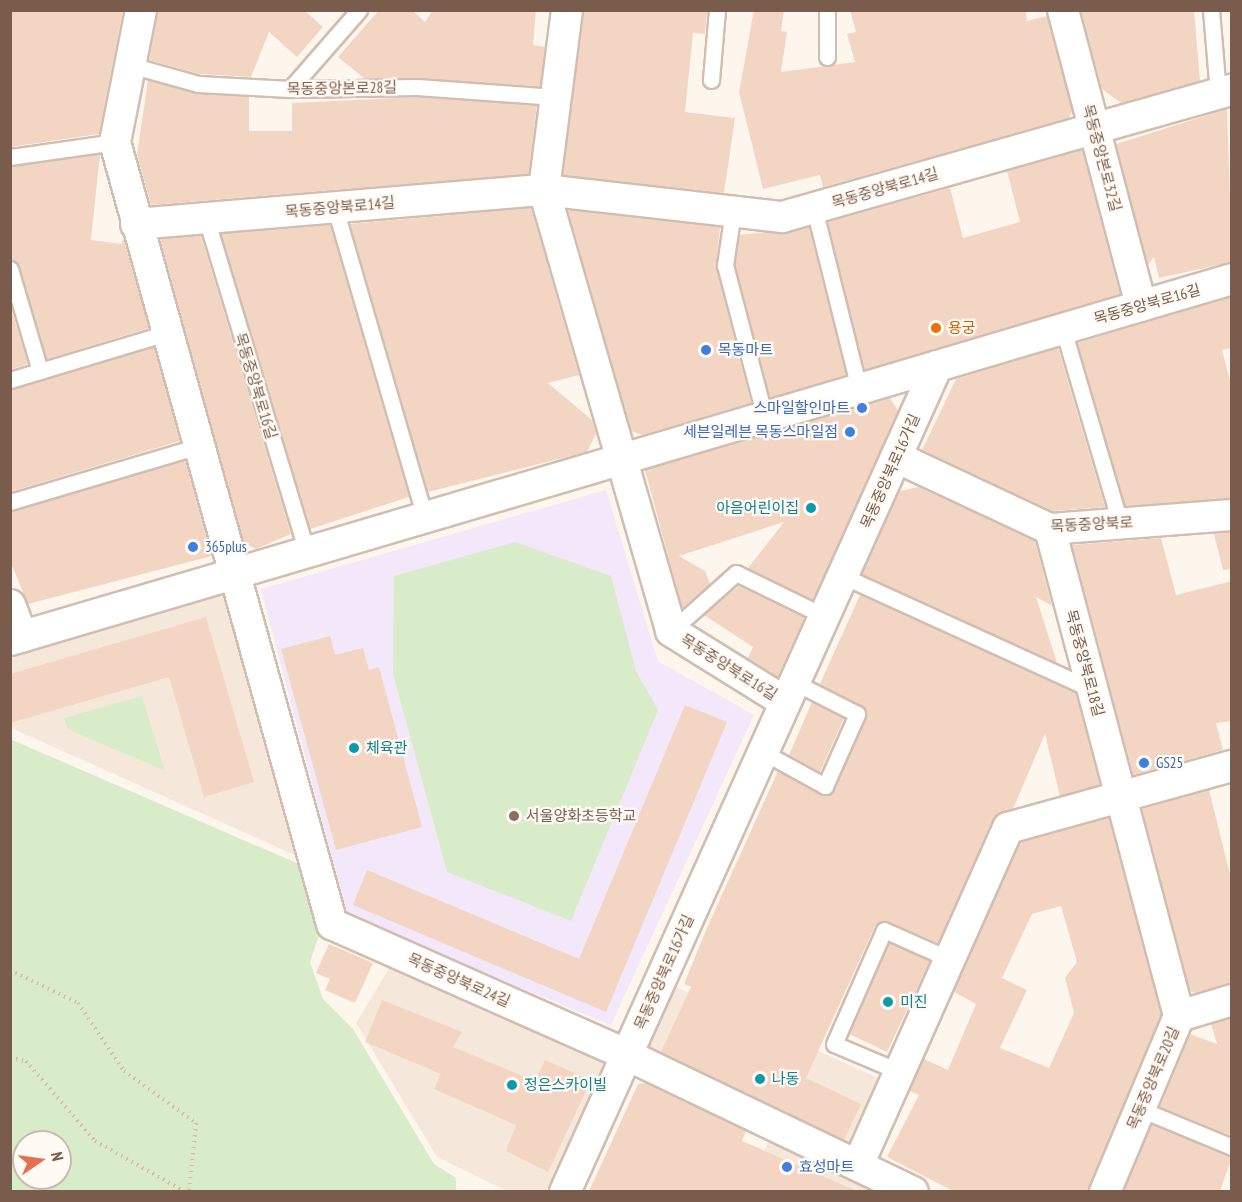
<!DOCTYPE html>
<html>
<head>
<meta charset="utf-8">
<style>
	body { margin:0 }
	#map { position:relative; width:1242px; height:1202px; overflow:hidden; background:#fdf6ec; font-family:"PT Sans Narrow","Noto Sans KR",sans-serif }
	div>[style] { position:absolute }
	.residential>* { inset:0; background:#f5e8da }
	.education>* { inset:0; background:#f3e8fa }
	.green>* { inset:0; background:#d8ecc9 }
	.building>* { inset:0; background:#f3d5c3 }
	.path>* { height:4px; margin-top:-2px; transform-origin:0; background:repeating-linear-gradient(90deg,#d9b8a5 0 1.5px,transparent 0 6px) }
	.roads { filter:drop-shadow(2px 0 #d1beb0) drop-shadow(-2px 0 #d1beb0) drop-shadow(0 2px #d1beb0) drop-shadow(0 -2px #d1beb0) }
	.lane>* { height:15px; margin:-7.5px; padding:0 7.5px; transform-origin:7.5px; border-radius:7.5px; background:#fff }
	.street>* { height:30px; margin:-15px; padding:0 15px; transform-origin:15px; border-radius:15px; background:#fff }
	.dots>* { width:16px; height:16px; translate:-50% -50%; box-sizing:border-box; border:3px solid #fffaf3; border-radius:50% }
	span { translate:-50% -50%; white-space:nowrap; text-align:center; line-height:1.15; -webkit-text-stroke:4.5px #fffaf3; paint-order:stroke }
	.street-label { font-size:15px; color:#7a5c4d }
	.food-label { font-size:15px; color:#c56008 }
	.left { translate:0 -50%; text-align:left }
	.shop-label { font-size:15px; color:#366cbe }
	.right { translate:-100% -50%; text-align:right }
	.culture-label { font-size:15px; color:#0d838f }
	.education-label { font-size:15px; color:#785e54 }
	.frame { position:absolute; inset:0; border:12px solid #7a5c4d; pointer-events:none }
	.north { position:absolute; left:12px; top:1130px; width:60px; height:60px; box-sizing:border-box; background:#fffaf3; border:2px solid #cabbb1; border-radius:50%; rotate:77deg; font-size:16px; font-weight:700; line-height:24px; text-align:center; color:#7a5c4d }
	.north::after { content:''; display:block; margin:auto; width:21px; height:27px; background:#e76f51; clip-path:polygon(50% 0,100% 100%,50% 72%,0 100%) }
</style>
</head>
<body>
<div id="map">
	<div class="residential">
		<div style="clip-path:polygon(224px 592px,299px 857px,11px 728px,11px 654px)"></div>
		<div style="clip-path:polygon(391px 965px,610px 1061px,549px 1191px,507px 1191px,437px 1157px,356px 1023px)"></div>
		<div style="clip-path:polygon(660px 980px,892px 1084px,858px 1165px,627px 1055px)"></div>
		<div style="clip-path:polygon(770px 1139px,879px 1192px,744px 1192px)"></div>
	</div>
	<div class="education">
		<div style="clip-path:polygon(606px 490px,658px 661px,754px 715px,611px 1025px,347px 916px,261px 589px)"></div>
	</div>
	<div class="green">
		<div style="clip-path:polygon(515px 542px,611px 576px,636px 671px,658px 710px,571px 921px,447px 872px,393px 674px,394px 576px)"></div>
		<div style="clip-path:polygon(142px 696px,165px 771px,68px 729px,64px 718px)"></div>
		<div style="clip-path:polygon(evenodd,10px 739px,299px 864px,320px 932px,310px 962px,323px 999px,353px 1029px,434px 1164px,456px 1178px,456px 1191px,11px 1191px,10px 739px,24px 1142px,60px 1142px,60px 1178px,24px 1178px,24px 1142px)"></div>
	</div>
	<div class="building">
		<div style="clip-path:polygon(12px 10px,123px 10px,99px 134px,10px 147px)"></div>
		<div style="clip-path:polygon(158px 10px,304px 10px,323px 27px,297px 57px,269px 32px,251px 77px,200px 74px,149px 60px)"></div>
		<div style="clip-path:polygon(379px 10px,412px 10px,425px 22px,433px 10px,536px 10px,533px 45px,545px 47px,540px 86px,364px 78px,338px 57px)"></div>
		<div style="clip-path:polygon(584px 10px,707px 12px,705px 34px,693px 33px,685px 112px,735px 118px,724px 193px,563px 175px)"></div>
		<div style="clip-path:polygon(754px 10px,784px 10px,781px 31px,787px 32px,781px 72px,855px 62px,847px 34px,856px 32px,850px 10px,1026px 10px,1027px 21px,1047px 16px,1072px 111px,1069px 118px,823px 187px,820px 175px,763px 189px,739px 92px)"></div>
		<div style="clip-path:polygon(1081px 10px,1194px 10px,1200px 81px,1121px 103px,1102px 89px)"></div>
		<div style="clip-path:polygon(148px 80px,196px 93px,249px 97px,249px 131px,292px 131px,292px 103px,417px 97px,537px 105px,529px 174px,151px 205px,137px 155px)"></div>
		<div style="clip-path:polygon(1227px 109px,1232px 262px,1159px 278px,1154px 257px,1148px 265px,1116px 144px)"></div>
		<div style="clip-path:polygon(1082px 150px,1120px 294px,864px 370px,828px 222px,950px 188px,963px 238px,1020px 222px,1007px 171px)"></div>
		<div style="clip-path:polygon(100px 154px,91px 240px,122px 244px,123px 237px,149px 328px,47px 359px,19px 266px,10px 259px,10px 167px)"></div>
		<div style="clip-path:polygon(531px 208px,579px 375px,548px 383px,592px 420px,596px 434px,587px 452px,428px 492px,350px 224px)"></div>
		<div style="clip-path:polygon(568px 210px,720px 227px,716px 267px,751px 403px,642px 435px,631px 431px)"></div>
		<div style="clip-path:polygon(330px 225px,409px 497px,310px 529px,221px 234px)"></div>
		<div style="clip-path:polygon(809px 227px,846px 375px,770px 398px,735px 264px,739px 235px)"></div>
		<div style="clip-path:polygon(201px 236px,291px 534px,256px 549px,244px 543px,160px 239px)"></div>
		<div style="clip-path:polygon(1232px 297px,1232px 348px,1222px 350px,1232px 388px,1232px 498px,1125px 506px,1077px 343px)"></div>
		<div style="clip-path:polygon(10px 305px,28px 364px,10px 370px)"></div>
		<div style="clip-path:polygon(154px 347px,180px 441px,10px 492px,10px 389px)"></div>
		<div style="clip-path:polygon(1058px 348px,1105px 507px,1053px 511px,922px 450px,956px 379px)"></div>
		<div style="clip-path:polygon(890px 398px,898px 411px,813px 600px,748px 568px,784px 522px,679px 556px,705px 571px,710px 584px,682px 608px,645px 470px)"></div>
		<div style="clip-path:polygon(185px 460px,212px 556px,28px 604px,10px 561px,10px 511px)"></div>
		<div style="clip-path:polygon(918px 487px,1035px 541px,1052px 606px,1036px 597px,1057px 663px,862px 574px,900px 491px)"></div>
		<div style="clip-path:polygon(1232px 532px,1232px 569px,1223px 570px,1214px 534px)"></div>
		<div style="clip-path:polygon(1161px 538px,1176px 595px,1232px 581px,1232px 721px,1216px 723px,1223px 750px,1133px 775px,1072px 545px)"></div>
		<div style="clip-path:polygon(739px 586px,805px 617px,778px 677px,748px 658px,753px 647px,704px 615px)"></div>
		<div style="clip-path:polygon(860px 595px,1076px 693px,1100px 785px,1060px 796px,1045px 734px,1013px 809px,992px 821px,938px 943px,887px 921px,875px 926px,806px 1078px,861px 1104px,844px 1140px,661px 1052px,691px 987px,684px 984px,706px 930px,778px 771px,830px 794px,866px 718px,862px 706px,820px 684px)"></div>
		<div style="clip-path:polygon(206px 617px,254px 782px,204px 797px,169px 677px,10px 723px,10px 674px)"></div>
		<div style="clip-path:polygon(330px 636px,335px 655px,363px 648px,369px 670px,379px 667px,422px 827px,336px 850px,281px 649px)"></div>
		<div style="clip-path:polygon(812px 702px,844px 718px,820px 772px,789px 755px)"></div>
		<div style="clip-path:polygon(685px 705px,727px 722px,606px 1012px,353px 905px,367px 870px,579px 959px)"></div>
		<div style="clip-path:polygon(1209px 790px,1232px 882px,1232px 983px,1195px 993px,1190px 991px,1142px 809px)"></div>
		<div style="clip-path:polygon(evenodd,1109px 818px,1161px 1015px,1088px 1191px,953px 1191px,887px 1157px,919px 1095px,910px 1091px,924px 1059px,948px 1070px,976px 1004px,954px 992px,1020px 842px,1109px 818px,1061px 906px,1077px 962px,1065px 978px,1074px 1013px,1049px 1068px,1000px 1048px,1027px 990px,1002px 978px,1032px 914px,1061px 906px)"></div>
		<div style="clip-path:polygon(889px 943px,930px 961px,887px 1052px,849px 1034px)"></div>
		<div style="clip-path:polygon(329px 944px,373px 963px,355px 1003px,325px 990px,330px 979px,316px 973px)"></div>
		<div style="clip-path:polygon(382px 1000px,462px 1032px,453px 1047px,535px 1081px,545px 1060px,591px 1080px,548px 1172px,506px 1151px,516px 1125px,434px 1089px,441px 1074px,365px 1042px)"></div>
		<div style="clip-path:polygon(1232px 1018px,1232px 1136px,1160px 1107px,1190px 1034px,1217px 1044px,1211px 1024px)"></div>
		<div style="clip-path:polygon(646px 1083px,746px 1131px,742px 1141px,857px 1191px,589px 1191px,638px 1084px)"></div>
		<div style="clip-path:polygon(1152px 1125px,1232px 1157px,1220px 1191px,1124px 1191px)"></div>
	</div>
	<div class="path">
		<div style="left:10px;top:970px;width:76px;rotate:25.9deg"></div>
		<div style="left:78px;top:1003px;width:82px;rotate:55.9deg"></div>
		<div style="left:124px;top:1071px;width:89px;rotate:35.8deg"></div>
		<div style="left:196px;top:1123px;width:69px;rotate:95.8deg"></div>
		<div style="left:10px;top:1058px;width:16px;rotate:11deg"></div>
		<div style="left:26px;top:1061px;width:106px;rotate:49.2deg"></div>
		<div style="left:95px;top:1141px;width:104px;rotate:29.3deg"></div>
	</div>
	<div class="roads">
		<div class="lane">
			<div style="left:827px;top:10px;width:47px;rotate:90deg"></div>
			<div style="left:1211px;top:10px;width:84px;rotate:85.2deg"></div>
			<div style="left:130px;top:65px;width:71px;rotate:15.6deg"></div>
			<div style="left:198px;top:84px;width:92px;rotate:3.1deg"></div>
			<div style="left:290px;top:89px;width:127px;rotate:-0.9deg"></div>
			<div style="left:417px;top:87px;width:139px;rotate:4.1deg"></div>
			<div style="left:711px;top:80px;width:70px;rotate:-85.1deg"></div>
			<div style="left:290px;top:89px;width:105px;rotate:-48.9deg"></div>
			<div style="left:10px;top:157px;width:106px;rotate:-8.1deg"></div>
			<div style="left:335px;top:208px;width:323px;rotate:73.8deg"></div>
			<div style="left:814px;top:208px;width:187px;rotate:76deg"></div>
			<div style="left:733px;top:211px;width:55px;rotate:98.4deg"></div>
			<div style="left:725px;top:265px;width:157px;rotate:75.3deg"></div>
			<div style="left:206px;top:218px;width:350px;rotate:73.2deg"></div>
			<div style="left:10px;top:269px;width:106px;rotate:73.6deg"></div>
			<div style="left:1063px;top:329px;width:202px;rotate:73.6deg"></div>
			<div style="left:10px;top:380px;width:164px;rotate:-16.7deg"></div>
			<div style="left:10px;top:502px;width:197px;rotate:-16.5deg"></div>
			<div style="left:843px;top:576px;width:275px;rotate:24.5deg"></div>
			<div style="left:671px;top:631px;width:87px;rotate:-41.7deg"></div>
			<div style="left:736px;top:573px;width:98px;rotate:26deg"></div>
			<div style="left:763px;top:752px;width:71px;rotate:28.7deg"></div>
			<div style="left:825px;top:786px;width:79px;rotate:-66deg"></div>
			<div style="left:857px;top:714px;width:71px;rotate:-153.1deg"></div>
			<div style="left:898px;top:1071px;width:69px;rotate:-157.1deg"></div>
			<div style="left:834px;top:1044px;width:124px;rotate:-66.3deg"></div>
			<div style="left:884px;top:930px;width:71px;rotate:24deg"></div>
			<div style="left:1140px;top:1109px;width:100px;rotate:22.4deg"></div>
		</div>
		<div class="street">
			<div style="left:141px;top:10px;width:135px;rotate:101.1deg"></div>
			<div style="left:115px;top:142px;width:812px;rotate:74.49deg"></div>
			<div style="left:332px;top:924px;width:323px;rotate:23.9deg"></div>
			<div style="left:627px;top:1055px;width:317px;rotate:25.6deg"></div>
			<div style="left:567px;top:10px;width:181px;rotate:97.3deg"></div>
			<div style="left:544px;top:190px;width:459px;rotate:73.9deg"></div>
			<div style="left:671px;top:631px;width:134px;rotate:31.9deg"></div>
			<div style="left:1063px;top:10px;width:306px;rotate:75.2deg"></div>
			<div style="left:136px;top:224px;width:409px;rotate:-4.8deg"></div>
			<div style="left:544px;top:190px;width:240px;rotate:6.5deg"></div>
			<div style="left:782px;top:217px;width:468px;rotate:-15.8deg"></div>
			<div style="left:896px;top:457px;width:170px;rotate:25.1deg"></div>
			<div style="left:1050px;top:529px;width:183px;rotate:-4.4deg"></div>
			<div style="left:1050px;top:529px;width:504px;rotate:75.16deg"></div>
			<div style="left:10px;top:605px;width:34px;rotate:69deg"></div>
			<div style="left:10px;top:640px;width:1274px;rotate:-16.46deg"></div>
			<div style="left:858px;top:1165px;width:369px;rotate:-66deg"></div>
			<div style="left:1008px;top:828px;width:232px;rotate:-15.5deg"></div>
			<div style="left:565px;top:1192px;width:906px;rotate:-65.75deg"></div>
			<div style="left:1105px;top:1192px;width:191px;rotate:-67.2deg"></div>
			<div style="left:1179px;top:1016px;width:55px;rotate:-16.8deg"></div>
		</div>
	</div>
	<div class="dots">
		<div style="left:936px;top:328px;background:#e8710a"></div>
		<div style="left:706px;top:350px;background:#3f7fe0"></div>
		<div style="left:862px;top:408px;background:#3f7fe0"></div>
		<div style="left:850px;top:432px;background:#3f7fe0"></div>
		<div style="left:811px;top:508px;background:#0f9aa8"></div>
		<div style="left:193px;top:547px;background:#3f7fe0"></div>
		<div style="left:354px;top:748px;background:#0f9aa8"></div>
		<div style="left:1144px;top:763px;background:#3f7fe0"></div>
		<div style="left:514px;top:816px;background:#8d6e63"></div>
		<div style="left:888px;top:1002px;background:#0f9aa8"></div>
		<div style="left:760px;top:1079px;background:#0f9aa8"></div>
		<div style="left:512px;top:1085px;background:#0f9aa8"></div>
		<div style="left:787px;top:1167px;background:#3f7fe0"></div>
	</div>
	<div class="street-label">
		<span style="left:342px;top:88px;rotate:-1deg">목동중앙본로28길</span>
		<span style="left:1102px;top:158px;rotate:75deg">목동중앙본로32길</span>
		<span style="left:885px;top:188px;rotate:-16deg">목동중앙북로14길</span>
		<span style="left:340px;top:207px;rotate:-5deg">목동중앙북로14길</span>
		<span style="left:1147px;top:304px;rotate:-16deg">목동중앙북로16길</span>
		<span style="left:256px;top:386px;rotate:73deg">목동중앙북로16길</span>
		<span style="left:890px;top:471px;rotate:-66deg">목동중앙북로16가길</span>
		<span style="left:1092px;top:524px;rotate:-3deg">목동중앙북로</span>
		<span style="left:1085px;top:663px;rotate:75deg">목동중앙북로18길</span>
		<span style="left:729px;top:667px;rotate:32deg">목동중앙북로16길</span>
		<span style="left:664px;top:972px;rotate:-66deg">목동중앙북로16가길</span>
		<span style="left:459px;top:980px;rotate:24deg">목동중앙북로24길</span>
		<span style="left:1153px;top:1078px;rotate:-67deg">목동중앙북로20길</span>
	</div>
	<div class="food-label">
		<span class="left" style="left:948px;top:328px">용궁</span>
	</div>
	<div class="shop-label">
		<span class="left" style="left:718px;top:350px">목동마트</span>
		<span class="right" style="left:850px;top:408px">스마일할인마트</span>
		<span class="right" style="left:838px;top:432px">세븐일레븐 목동스마일점</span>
		<span class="left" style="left:205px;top:547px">365plus</span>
		<span class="left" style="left:1156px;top:763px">GS25</span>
		<span class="left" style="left:799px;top:1167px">효성마트</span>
	</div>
	<div class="culture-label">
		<span class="right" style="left:799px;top:508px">아음어린이집</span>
		<span class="left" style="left:366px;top:748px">체육관</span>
		<span class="left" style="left:900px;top:1002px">미진</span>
		<span class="left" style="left:772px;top:1079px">나동</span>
		<span class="left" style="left:524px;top:1085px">정은스카이빌</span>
	</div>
	<div class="education-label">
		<span class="left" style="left:526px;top:816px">서울양화초등학교</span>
	</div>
	<div class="frame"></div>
	<div class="north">N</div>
</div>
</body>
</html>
